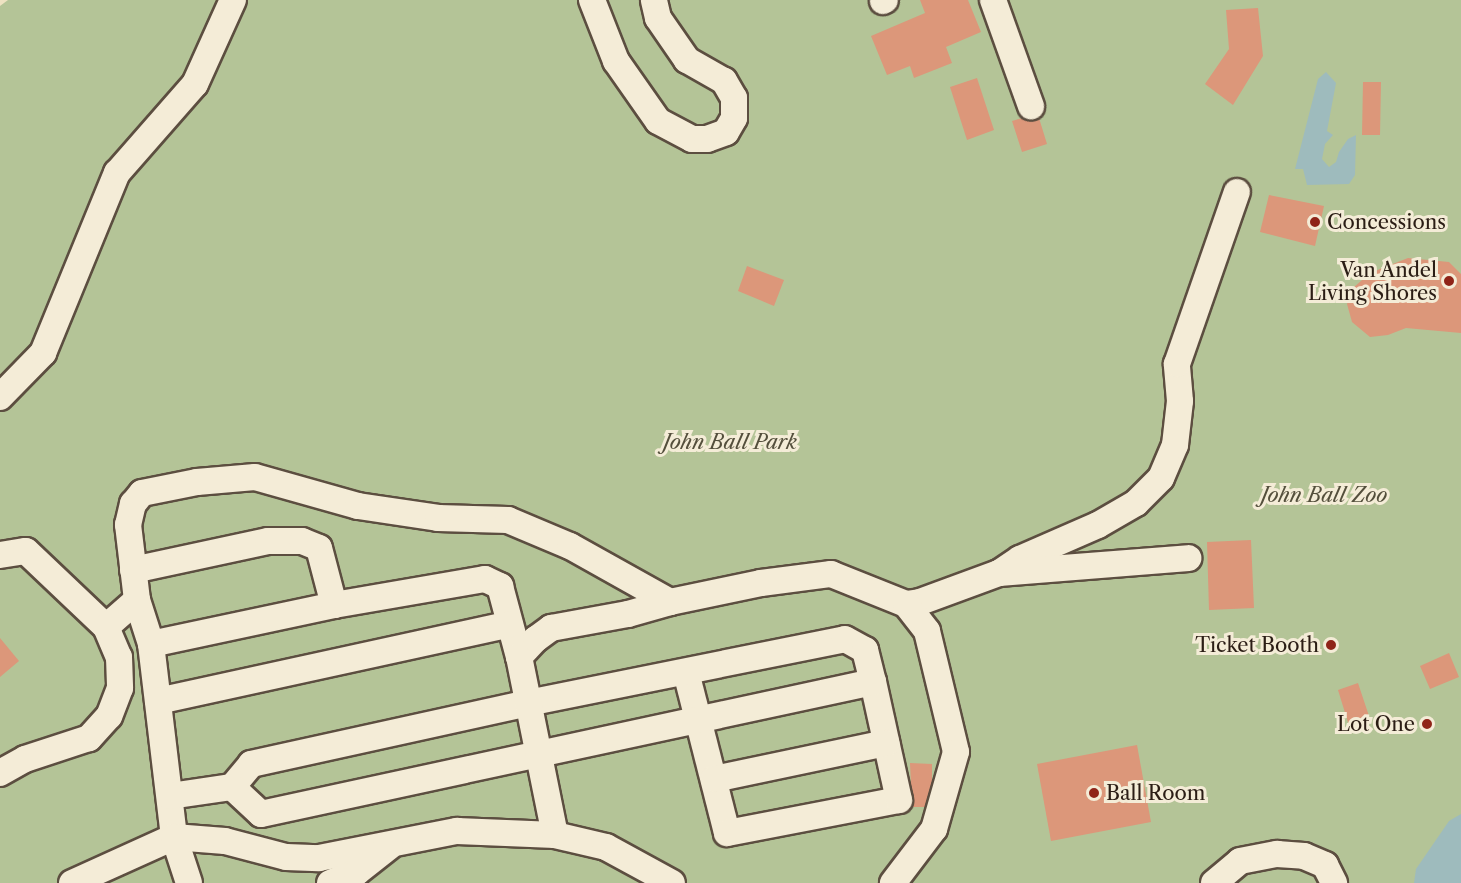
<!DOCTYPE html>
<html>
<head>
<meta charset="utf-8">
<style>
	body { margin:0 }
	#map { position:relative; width:1461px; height:883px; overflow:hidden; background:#eee2c2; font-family:"Libre Caslon Text",serif }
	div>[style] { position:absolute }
	.green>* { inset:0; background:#b4c497 }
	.water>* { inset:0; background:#9ebbbd }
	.building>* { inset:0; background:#dc977a }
	.roads { filter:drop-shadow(2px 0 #5c4e40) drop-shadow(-2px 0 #5c4e40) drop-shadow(0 2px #5c4e40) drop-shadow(0 -2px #5c4e40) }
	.minor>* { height:26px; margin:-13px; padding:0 13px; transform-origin:13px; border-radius:13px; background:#f4ecd7 }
	.dots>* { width:16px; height:16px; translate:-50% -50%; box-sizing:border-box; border:3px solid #f4ecd7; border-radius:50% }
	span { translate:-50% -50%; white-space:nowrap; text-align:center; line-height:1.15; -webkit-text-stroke:6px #f4ecd7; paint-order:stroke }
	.poi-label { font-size:20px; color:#2b1d15 }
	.left { translate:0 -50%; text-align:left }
	.right { translate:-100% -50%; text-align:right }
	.park-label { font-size:20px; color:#544f3c; font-style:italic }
</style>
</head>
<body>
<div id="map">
	<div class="green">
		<div style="clip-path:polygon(8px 0,1461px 0,1461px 883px,0 883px,0 6px)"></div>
	</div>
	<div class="water">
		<div style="clip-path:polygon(1326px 72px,1336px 83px,1327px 131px,1333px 135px,1325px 144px,1322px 159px,1329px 167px,1336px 162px,1339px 152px,1348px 139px,1356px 135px,1355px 175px,1349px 184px,1307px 185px,1303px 169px,1295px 169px,1318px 79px)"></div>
		<div style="clip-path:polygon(1461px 814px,1461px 883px,1414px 883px,1416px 869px,1449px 821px)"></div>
	</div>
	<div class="building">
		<div style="clip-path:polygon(920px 0,968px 0,981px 32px,946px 47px,952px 63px,914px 78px,910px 66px,887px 75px,871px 36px,925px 13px)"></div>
		<div style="clip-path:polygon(1258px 8px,1263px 56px,1233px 105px,1205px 84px,1229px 49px,1226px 10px)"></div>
		<div style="clip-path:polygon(977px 78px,994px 130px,967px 140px,950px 87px)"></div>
		<div style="clip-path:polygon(1363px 82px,1381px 82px,1380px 135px,1362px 135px)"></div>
		<div style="clip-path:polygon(1022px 118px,1029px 121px,1039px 118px,1047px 144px,1022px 152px,1012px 121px)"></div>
		<div style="clip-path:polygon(1269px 195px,1324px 206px,1315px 246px,1260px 232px)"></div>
		<div style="clip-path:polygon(1408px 258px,1449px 262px,1461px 274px,1461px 333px,1406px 328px,1388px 335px,1370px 337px,1352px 322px,1347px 304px,1353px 288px,1370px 273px)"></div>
		<div style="clip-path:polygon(747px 266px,784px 280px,774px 306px,738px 291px)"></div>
		<div style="clip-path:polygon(1251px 540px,1254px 608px,1209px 610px,1207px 542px)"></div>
		<div style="clip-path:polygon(0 638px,19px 661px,0 677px)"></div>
		<div style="clip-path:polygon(1449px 653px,1459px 677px,1430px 689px,1420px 666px)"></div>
		<div style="clip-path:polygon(1358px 683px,1371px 722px,1350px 729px,1338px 690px)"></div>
		<div style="clip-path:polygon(1137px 745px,1151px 822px,1051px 841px,1037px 764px)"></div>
		<div style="clip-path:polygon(910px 763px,932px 764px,932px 782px,925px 807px,912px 807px)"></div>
	</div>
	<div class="roads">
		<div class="minor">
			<div style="left:592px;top:0;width:66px;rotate:68.5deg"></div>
			<div style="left:616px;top:61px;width:73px;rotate:55deg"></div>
			<div style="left:658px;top:121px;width:38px;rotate:28deg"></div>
			<div style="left:692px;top:139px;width:15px"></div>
			<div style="left:707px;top:139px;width:20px;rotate:-20deg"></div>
			<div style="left:726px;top:132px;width:16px;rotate:-60deg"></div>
			<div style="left:734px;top:118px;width:20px;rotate:-90deg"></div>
			<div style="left:734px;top:98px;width:20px;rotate:-120deg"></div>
			<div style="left:724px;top:81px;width:43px;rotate:-150.4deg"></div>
			<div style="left:687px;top:60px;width:51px;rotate:-124.6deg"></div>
			<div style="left:658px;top:18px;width:18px;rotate:-103deg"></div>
			<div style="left:993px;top:0;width:113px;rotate:70.3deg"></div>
			<div style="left:883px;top:1px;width:2px;rotate:-27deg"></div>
			<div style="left:0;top:397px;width:62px;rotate:-45.7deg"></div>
			<div style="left:43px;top:353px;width:195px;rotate:-67.7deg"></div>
			<div style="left:117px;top:173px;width:118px;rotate:-48.8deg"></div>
			<div style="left:195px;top:84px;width:92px;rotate:-65.7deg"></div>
			<div style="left:0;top:555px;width:26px;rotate:-9deg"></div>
			<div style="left:26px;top:551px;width:110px;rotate:43.5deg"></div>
			<div style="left:106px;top:627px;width:33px;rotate:67deg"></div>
			<div style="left:119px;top:657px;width:31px;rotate:88deg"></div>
			<div style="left:120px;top:688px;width:30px;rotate:111deg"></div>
			<div style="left:109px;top:716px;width:30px;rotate:132deg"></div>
			<div style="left:89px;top:738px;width:67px;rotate:161.8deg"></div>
			<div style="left:25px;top:759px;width:29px;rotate:151deg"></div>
			<div style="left:133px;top:570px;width:138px;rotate:-12.1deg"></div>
			<div style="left:268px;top:541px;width:34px"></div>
			<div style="left:302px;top:541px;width:18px;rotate:22deg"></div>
			<div style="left:319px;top:548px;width:59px;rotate:75.3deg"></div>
			<div style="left:999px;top:573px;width:25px;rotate:-34deg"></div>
			<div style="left:1020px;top:559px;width:85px;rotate:-23.6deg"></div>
			<div style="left:1098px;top:525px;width:44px;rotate:-30.1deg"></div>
			<div style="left:1136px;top:503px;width:35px;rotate:-45deg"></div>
			<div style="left:1161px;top:478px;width:36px;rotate:-67deg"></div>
			<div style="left:1175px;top:445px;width:44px;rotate:-83.5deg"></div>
			<div style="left:1180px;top:401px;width:37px;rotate:-95deg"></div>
			<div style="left:1177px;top:364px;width:182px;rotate:-70.8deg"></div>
			<div style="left:137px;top:600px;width:46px;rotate:72.3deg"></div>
			<div style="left:151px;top:644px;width:187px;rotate:-12deg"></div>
			<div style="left:334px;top:605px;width:153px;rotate:-9.8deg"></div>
			<div style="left:485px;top:579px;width:17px;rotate:25deg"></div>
			<div style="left:500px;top:586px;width:73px;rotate:75deg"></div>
			<div style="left:906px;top:604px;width:14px;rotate:-8deg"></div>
			<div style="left:920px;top:602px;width:84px;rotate:-20.2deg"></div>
			<div style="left:999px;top:573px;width:190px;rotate:-4.5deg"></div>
			<div style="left:106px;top:627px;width:41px;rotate:-41.1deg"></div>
			<div style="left:137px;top:600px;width:76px;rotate:-96.8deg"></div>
			<div style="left:128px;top:525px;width:22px;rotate:-77deg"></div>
			<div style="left:133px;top:504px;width:14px;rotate:-51deg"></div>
			<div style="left:142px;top:493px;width:56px;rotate:-11.3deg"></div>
			<div style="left:197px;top:482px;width:58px;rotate:-4.9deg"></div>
			<div style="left:255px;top:477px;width:107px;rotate:15.7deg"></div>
			<div style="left:358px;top:506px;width:81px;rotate:8.5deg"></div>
			<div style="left:438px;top:518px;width:70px;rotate:1.6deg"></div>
			<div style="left:508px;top:520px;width:67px;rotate:22.8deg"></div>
			<div style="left:570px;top:546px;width:115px;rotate:29.2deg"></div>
			<div style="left:670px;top:602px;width:93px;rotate:-11.8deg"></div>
			<div style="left:761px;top:583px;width:71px;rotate:-7.3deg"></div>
			<div style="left:831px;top:574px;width:81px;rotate:21.8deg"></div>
			<div style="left:906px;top:604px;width:34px;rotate:52deg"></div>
			<div style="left:927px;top:631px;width:124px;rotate:76.5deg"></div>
			<div style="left:956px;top:752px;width:80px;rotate:105.9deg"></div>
			<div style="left:934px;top:829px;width:68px;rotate:127.2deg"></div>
			<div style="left:151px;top:644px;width:194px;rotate:83.2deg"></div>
			<div style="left:174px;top:837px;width:48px;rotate:71.9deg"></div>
			<div style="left:686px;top:672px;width:166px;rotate:75.7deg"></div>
			<div style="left:727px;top:833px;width:175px;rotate:-10.9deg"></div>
			<div style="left:899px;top:800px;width:121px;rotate:-102.4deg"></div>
			<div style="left:158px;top:701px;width:360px;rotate:-12.3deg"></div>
			<div style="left:714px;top:779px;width:176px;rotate:-11.8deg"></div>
			<div style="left:170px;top:796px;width:63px;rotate:-8.3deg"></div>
			<div style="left:232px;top:787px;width:30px;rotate:-50deg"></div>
			<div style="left:251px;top:764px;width:284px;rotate:-12.4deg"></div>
			<div style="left:528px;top:703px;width:323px;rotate:-11.4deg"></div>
			<div style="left:845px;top:639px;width:23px;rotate:29deg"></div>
			<div style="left:865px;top:650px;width:33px;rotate:76deg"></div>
			<div style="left:873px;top:682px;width:626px;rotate:167.83deg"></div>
			<div style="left:261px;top:814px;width:40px;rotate:-137deg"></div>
			<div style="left:555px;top:835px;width:182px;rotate:-101.4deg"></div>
			<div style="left:519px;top:657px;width:25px;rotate:-47deg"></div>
			<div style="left:536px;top:639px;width:19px;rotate:-36deg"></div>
			<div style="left:551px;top:628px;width:78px;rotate:-10.3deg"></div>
			<div style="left:628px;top:614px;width:44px;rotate:-15.9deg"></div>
			<div style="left:72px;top:883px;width:112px;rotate:-24.3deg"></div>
			<div style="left:174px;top:837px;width:51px;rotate:4.5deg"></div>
			<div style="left:225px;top:841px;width:63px;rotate:14.7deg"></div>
			<div style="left:286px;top:857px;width:33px;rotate:2deg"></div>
			<div style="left:319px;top:858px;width:141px;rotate:-11.1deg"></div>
			<div style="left:457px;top:831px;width:98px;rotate:2.3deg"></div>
			<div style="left:555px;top:835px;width:52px;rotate:13.2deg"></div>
			<div style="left:606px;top:847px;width:75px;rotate:28.6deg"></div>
			<div style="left:330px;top:883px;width:29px;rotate:-22deg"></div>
			<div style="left:357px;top:872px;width:42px;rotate:-38.2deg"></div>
			<div style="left:1214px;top:883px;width:34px;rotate:-40deg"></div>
			<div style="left:1240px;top:861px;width:38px;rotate:-11deg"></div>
			<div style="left:1277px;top:854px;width:27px;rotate:4deg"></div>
			<div style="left:1304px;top:856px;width:23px;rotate:23deg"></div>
			<div style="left:1325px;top:865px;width:20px;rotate:63deg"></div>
		</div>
	</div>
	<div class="dots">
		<div style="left:1315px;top:222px;background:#8f2418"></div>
		<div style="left:1449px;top:281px;background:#8f2418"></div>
		<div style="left:1331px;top:645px;background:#8f2418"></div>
		<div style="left:1427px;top:724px;background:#8f2418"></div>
		<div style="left:1094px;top:793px;background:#8f2418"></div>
	</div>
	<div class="poi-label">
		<span class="left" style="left:1327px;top:222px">Concessions</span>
		<span class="right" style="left:1437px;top:282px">Van Andel<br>Living Shores</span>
		<span class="right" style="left:1319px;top:645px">Ticket Booth</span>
		<span class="right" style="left:1415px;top:724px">Lot One</span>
		<span class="left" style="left:1106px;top:793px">Ball Room</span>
	</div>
	<div class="park-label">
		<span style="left:730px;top:442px">John Ball Park</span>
		<span style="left:1324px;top:495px">John Ball Zoo</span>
	</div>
</div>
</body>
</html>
